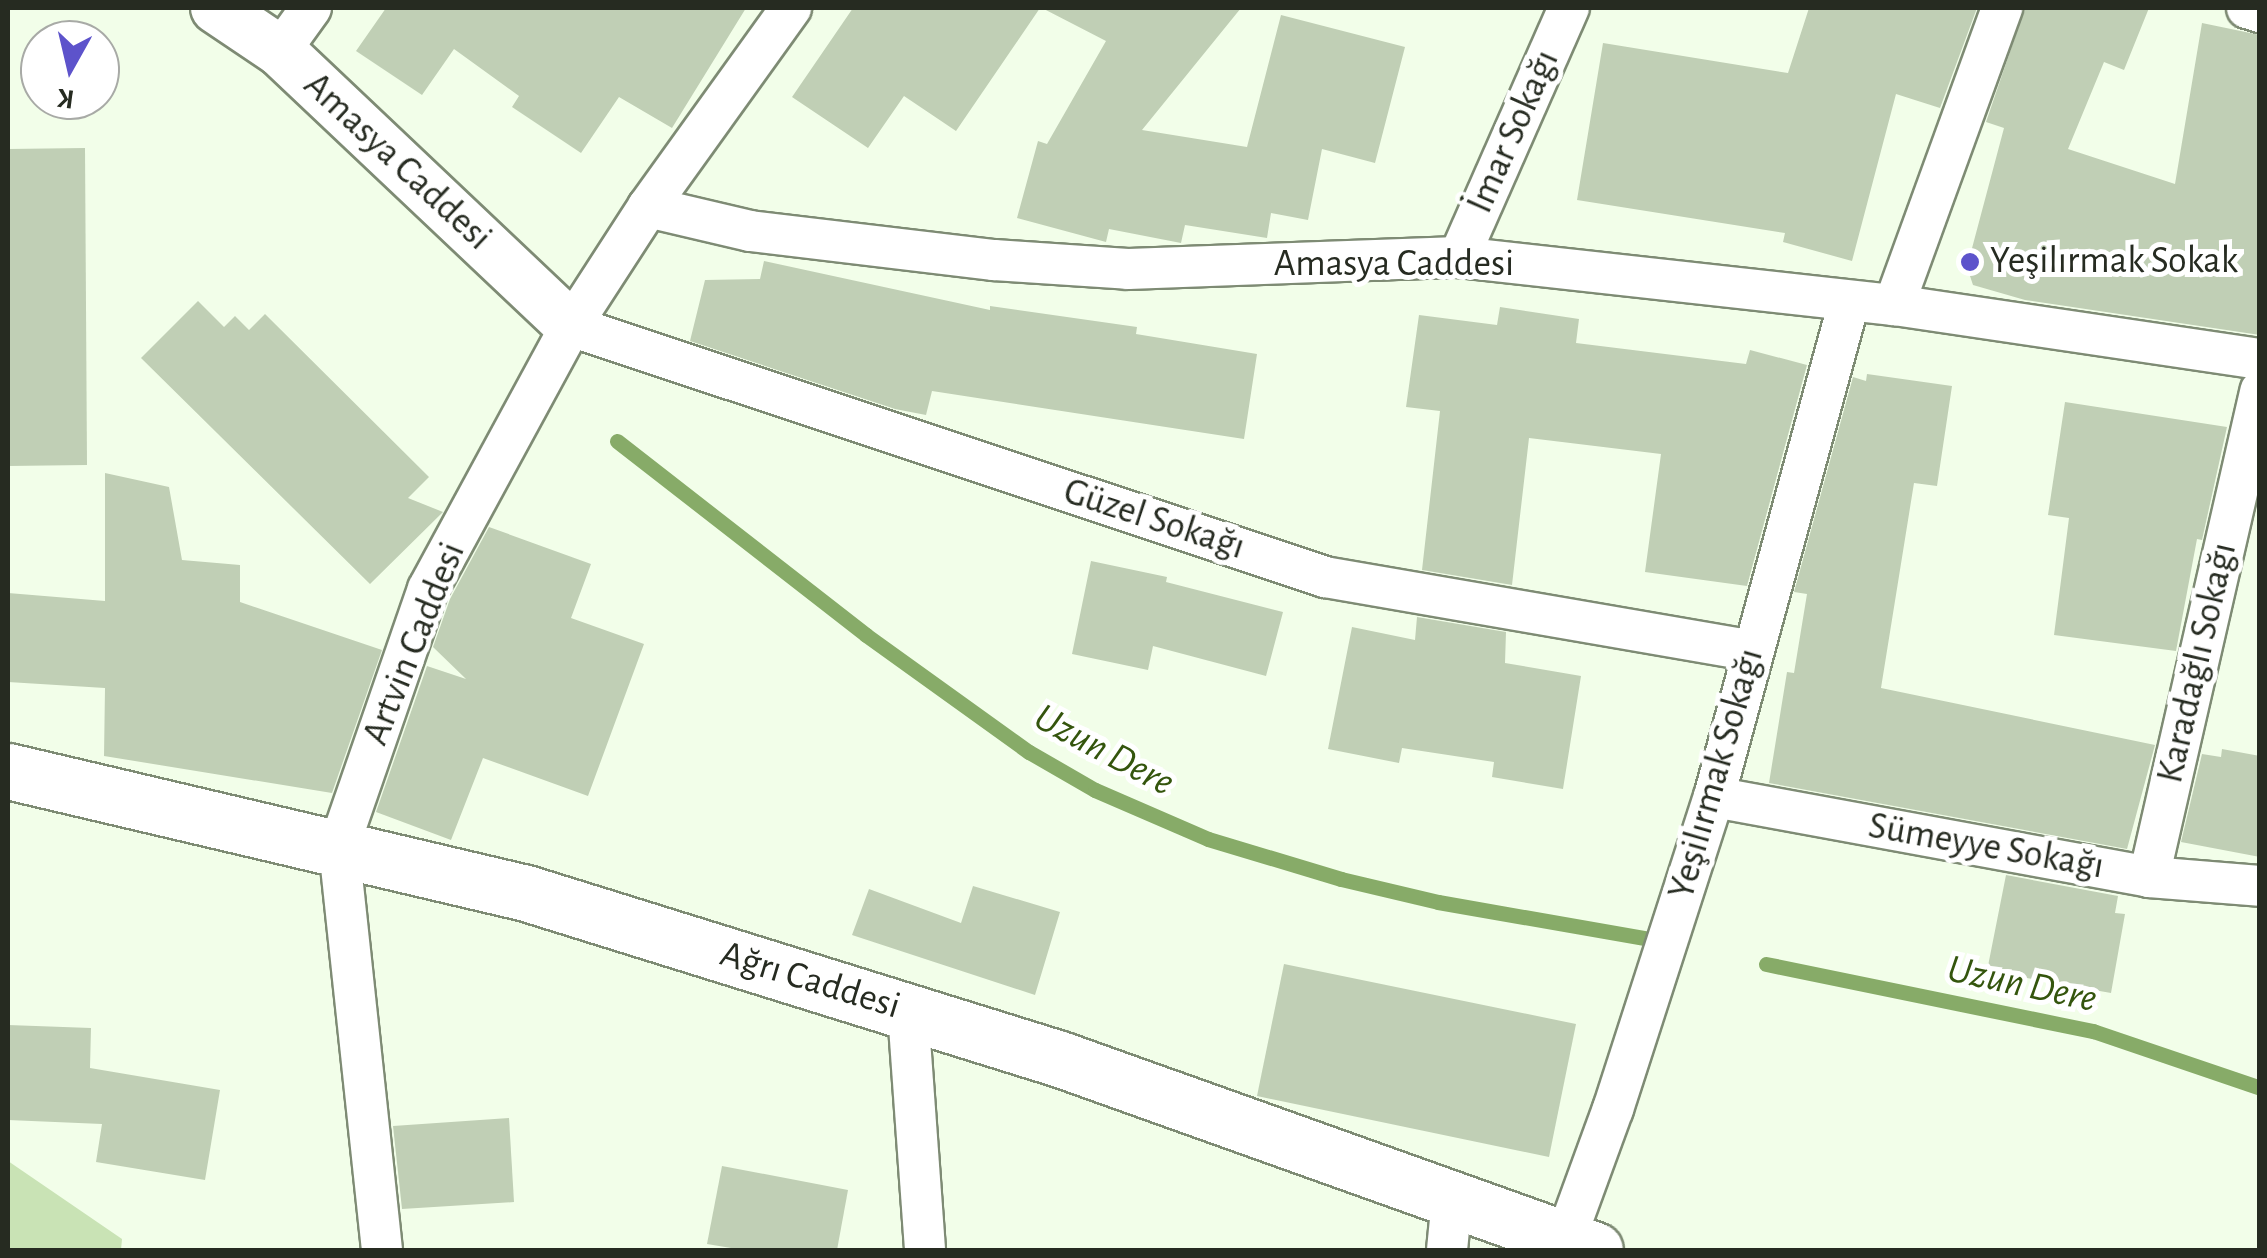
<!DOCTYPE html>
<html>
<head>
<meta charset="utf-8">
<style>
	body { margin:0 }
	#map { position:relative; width:2267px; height:1258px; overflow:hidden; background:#f2fee9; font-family:"Alegreya Sans",sans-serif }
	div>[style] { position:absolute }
	.green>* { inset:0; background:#c9e3b5 }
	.stream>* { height:15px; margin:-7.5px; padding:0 7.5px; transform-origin:7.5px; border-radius:7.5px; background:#87ab68 }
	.building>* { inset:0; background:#c0cfb5 }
	.roads { filter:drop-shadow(2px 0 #7e8b74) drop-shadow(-2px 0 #7e8b74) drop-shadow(0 2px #7e8b74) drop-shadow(0 -2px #7e8b74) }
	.minor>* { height:40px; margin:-20px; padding:0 20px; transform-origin:20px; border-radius:20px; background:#fff }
	.tertiary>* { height:50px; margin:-25px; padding:0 25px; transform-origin:25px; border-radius:25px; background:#fff }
	.secondary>* { height:55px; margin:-27.5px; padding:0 27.5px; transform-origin:27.5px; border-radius:27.5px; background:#fff }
	.dots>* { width:28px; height:28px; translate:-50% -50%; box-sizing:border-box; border:5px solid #fff; border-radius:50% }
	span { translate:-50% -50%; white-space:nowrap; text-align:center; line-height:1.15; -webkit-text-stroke:10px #fff; paint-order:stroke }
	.street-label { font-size:38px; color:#262b21 }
	.poi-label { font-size:38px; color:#262b21 }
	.left { translate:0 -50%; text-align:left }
	.water-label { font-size:40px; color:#34550d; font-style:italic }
	.frame { position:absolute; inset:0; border:10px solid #262b21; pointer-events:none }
	.north { position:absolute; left:20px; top:20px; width:100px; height:100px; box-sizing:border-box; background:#fff; border:2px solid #a8aaa6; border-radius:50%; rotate:188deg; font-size:28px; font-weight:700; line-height:40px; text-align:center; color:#262b21 }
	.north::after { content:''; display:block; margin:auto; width:35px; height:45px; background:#5d53cb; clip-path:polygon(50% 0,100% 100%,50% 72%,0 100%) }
</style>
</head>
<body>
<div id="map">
	<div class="green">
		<div style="clip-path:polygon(8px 1161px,122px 1239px,121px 1250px,8px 1250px)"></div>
	</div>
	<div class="stream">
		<div style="left:617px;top:441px;width:316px;rotate:37.9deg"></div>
		<div style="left:866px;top:635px;width:201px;rotate:35.7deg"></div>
		<div style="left:1029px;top:752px;width:76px;rotate:29.9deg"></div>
		<div style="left:1095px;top:790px;width:123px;rotate:23.4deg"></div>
		<div style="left:1208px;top:839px;width:139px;rotate:16.7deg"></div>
		<div style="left:1341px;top:879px;width:100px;rotate:13.3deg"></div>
		<div style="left:1438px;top:902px;width:210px;rotate:9.9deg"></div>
		<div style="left:1766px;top:964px;width:334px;rotate:11.6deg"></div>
		<div style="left:2093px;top:1031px;width:176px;rotate:18.8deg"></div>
	</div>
	<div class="building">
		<div style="clip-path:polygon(386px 8px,746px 8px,672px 128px,619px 97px,581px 153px,512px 107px,519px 96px,454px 49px,422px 95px,356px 51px)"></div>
		<div style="clip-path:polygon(853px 8px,1040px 8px,956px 131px,904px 96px,868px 148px,792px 97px)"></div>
		<div style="clip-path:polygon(1042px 8px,1241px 8px,1142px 130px,1247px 147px,1281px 15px,1405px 47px,1375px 163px,1322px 149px,1308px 220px,1271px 213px,1267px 238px,1185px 225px,1181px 243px,1109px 229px,1106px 242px,1017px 218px,1038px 141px,1047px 144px,1106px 41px)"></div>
		<div style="clip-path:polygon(1809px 8px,1977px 8px,1940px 108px,1896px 94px,1852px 261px,1783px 242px,1785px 233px,1577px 200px,1603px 43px,1788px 73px)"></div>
		<div style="clip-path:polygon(2025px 8px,2149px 8px,2124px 70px,2104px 62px,2068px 149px,2175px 184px,2202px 23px,2260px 35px,2260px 335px,2025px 300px,1973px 285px,1967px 267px,2004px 128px,1986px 122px)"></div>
		<div style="clip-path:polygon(85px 148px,87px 465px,8px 466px,8px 149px)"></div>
		<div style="clip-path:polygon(764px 261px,990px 310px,990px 306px,1137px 327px,1136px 334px,1257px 354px,1244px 439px,932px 391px,926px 415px,895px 409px,690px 341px,705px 280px,760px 279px)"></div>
		<div style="clip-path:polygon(198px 301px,224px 327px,235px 316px,249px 330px,265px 314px,429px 477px,408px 498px,443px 512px,370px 584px,141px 358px)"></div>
		<div style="clip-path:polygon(1500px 307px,1579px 319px,1576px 343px,1746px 364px,1750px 350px,1807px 365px,1747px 586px,1645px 572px,1661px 454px,1529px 438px,1512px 585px,1422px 570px,1440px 411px,1406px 407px,1419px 315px,1497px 325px)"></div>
		<div style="clip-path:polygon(1867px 374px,1952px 386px,1937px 486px,1914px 483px,1881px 688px,2155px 745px,2127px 849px,1769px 783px,1787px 672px,1794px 673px,1807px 594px,1794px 592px,1853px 377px,1866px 381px)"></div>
		<div style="clip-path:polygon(2065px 402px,2227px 427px,2202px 540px,2197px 539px,2176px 651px,2054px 635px,2069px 518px,2048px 515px)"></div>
		<div style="clip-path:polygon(105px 473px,169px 487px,182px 560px,240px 565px,240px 602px,382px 650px,332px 793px,104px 756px,105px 688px,8px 682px,8px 593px,105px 601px)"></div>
		<div style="clip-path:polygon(489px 527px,591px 564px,571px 618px,644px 644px,588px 796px,483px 758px,451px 840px,376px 812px,427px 666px,466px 679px,433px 647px,450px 599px)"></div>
		<div style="clip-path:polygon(1091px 561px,1167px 577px,1166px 582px,1283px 612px,1266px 676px,1153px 646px,1148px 670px,1072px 654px)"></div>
		<div style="clip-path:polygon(1417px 617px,1506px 632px,1505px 663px,1581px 676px,1563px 789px,1492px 777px,1494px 762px,1402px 748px,1399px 763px,1328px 749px,1352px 627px,1415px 640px)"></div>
		<div style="clip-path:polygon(2222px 749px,2260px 756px,2260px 857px,2181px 842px,2202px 754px,2221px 757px)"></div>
		<div style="clip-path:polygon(2006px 875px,2118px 896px,2115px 913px,2125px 914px,2111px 993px,1987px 971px)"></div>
		<div style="clip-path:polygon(973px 886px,1060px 912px,1035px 995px,852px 935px,869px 889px,961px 923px)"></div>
		<div style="clip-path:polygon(1284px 964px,1576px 1024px,1549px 1157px,1257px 1096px)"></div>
		<div style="clip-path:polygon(8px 1025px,91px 1028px,90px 1068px,220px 1090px,205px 1180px,96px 1162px,102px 1124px,8px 1120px)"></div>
		<div style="clip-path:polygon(509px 1118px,514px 1202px,402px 1209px,393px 1126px)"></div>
		<div style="clip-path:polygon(722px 1166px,848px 1190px,837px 1250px,743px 1250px,707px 1244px)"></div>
	</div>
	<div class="roads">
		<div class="minor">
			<div style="left:2247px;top:8px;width:14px;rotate:17deg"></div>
			<div style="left:280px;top:51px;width:53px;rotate:-54.2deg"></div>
			<div style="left:648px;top:207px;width:105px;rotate:13.2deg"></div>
			<div style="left:750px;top:231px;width:246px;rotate:6.8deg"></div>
			<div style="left:994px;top:260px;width:134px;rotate:3.8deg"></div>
			<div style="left:1128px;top:269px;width:331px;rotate:-2.1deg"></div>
			<div style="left:1459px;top:257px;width:438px;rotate:6.3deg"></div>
			<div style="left:1894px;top:305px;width:370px;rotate:8.4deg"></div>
			<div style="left:1459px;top:257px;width:272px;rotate:-66.2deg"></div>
			<div style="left:1894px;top:305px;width:316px;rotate:-70deg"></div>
			<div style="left:571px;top:326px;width:795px;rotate:18.41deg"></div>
			<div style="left:1325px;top:577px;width:434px;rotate:9.8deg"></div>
			<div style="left:1714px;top:797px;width:442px;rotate:10.4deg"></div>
			<div style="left:2149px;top:877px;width:111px;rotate:4.6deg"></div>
			<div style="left:2149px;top:877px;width:499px;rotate:-77.1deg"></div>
			<div style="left:908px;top:1012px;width:239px;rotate:85.9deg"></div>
			<div style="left:1565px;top:1240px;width:140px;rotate:-69.9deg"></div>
			<div style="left:1613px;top:1109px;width:328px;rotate:-72.1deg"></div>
			<div style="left:1714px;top:797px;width:513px;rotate:-74.74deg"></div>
			<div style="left:382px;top:1250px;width:406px;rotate:-96.1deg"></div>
			<div style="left:339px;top:846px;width:272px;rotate:-70.9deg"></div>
			<div style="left:428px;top:589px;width:299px;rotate:-61.5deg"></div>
			<div style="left:571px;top:326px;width:142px;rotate:-57.1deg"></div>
			<div style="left:648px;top:207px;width:245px;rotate:-54.3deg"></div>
			<div style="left:1447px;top:1250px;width:51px;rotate:-84.4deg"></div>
		</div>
		<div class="tertiary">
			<div style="left:216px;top:8px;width:77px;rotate:33.9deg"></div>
			<div style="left:280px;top:51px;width:400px;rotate:43.4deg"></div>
		</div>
		<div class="secondary">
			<div style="left:8px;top:771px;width:532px;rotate:13.25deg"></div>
			<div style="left:526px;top:893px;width:559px;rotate:17.27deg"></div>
			<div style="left:1060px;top:1059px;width:568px;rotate:19.65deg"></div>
		</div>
	</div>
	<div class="dots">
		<div style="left:1970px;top:262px;background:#5d53cb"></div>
	</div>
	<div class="street-label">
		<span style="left:1514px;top:132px;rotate:-66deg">İmar Sokağı</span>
		<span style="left:397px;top:162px;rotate:43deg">Amasya Caddesi</span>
		<span style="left:1394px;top:265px">Amasya Caddesi</span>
		<span style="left:1154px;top:520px;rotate:18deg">Güzel Sokağı</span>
		<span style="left:415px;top:644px;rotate:-68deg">Artvin Caddesi</span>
		<span style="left:2198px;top:663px;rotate:-77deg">Karadağlı Sokağı</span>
		<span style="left:1717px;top:774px;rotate:-74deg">Yeşilırmak Sokağı</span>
		<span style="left:1986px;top:847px;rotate:10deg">Sümeyye Sokağı</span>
		<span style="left:810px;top:981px;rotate:17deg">Ağrı Caddesi</span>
	</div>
	<div class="poi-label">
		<span class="left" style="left:1990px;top:262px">Yeşilırmak Sokak</span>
	</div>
	<div class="water-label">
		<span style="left:1104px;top:750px;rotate:28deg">Uzun Dere</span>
		<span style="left:2022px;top:984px;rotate:12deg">Uzun Dere</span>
	</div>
	<div class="frame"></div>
	<div class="north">K</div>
</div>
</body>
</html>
